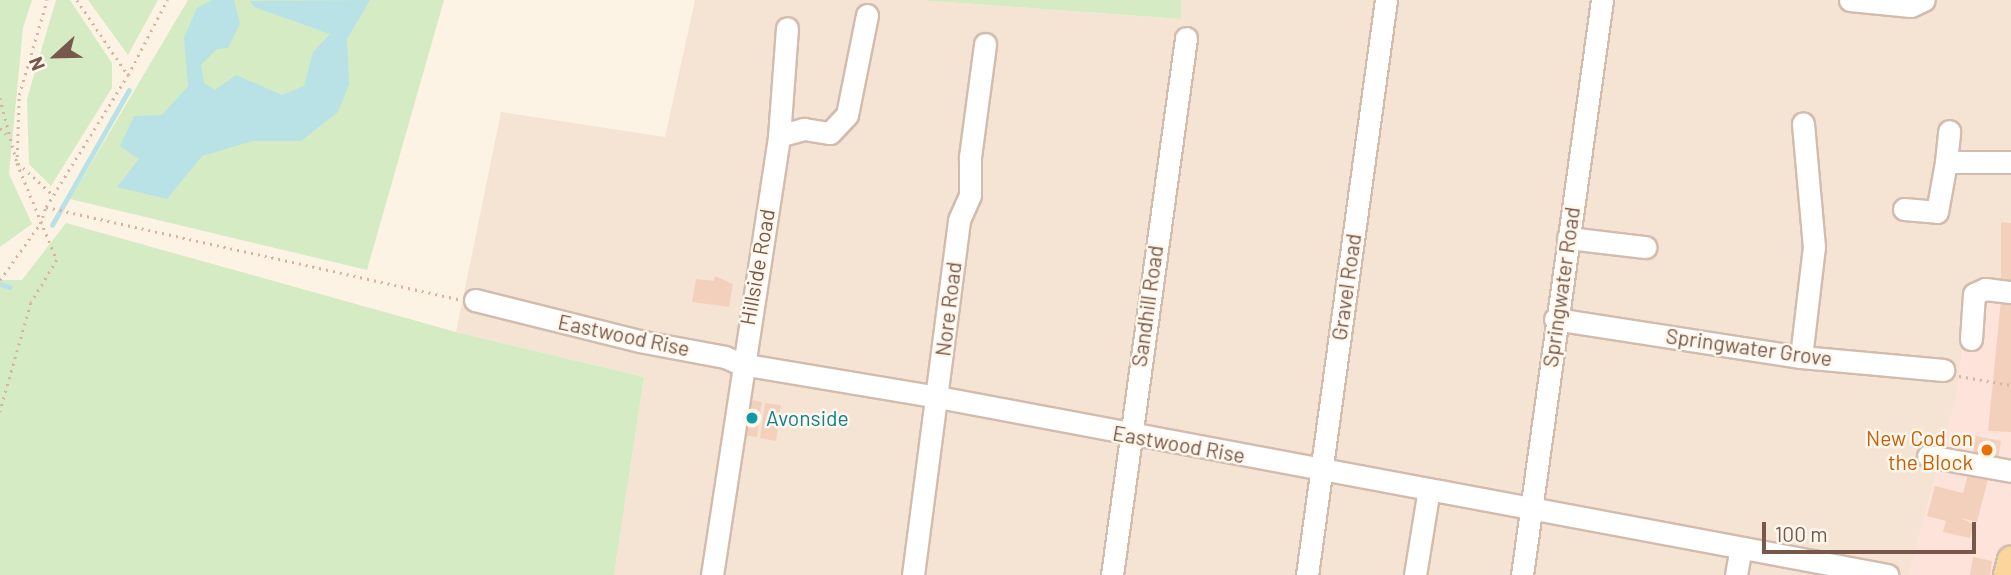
<!DOCTYPE html>
<html>
<head>
<meta charset="utf-8">
<style>
	body { margin:0 }
	#map { position:relative; width:2011px; height:575px; overflow:hidden; background:#fdf3e5; font-family:Barlow,sans-serif }
	div>[style] { position:absolute }
	.residential>* { inset:0; background:#f5e4d4 }
	.commercial>* { inset:0; background:#fde3d9 }
	.green>* { inset:0; background:#d5ebc3 }
	.water>* { inset:0; background:#b9e2e7 }
	.stream>* { height:4.5px; margin:-2.25px; padding:0 2.25px; transform-origin:2.25px; border-radius:2.25px; background:#b9e2e7 }
	.building>* { inset:0; background:#f3d0bc }
	.path>* { height:2.5px; margin-top:-1.25px; transform-origin:0; background:repeating-linear-gradient(90deg,#d8b39f 0 2px,transparent 0 7px) }
	.roads { filter:drop-shadow(2px 0 #d1bcae) drop-shadow(-2px 0 #d1bcae) drop-shadow(0 2px #d1bcae) drop-shadow(0 -2px #d1bcae) }
	.minor>* { height:21px; margin:-10.5px; padding:0 10.5px; transform-origin:10.5px; border-radius:10.5px; background:#fff }
	.major>* { height:26px; margin:-13px; padding:0 13px; transform-origin:13px; border-radius:13px; background:#fcd59d }
	.dots>* { width:19px; height:19px; translate:-50% -50%; box-sizing:border-box; border:4px solid #fff7ec; border-radius:50% }
	span { translate:-50% -50%; white-space:nowrap; text-align:center; line-height:1.15; -webkit-text-stroke:5px #fff7ec; paint-order:stroke }
	.street-label { font-size:21px; color:#77584a }
	.culture-label { font-size:21px; color:#0d838f }
	.left { translate:0 -50%; text-align:left }
	.food-label { font-size:21px; color:#c56008 }
	.right { translate:-100% -50%; text-align:right }
	.north { position:absolute; left:21px; top:21px; width:70px; height:70px; -webkit-text-stroke:5px #fff7ec; paint-order:stroke; rotate:248deg; font-size:19px; font-weight:700; line-height:28px; text-align:center; color:#77584a }
	.north::after { content:''; display:block; margin:auto; width:24px; height:32px; background:#77584a; clip-path:polygon(50% 0,100% 100%,50% 72%,0 100%) }
	.scale { position:absolute; left:1762px; top:522px; width:214px; height:32px; box-sizing:border-box; border:4px solid #77584a; border-top:0; padding-left:9px; font-size:21px; line-height:24px; white-space:nowrap; color:#77584a; -webkit-text-stroke:5px #fff7ec; paint-order:stroke }
</style>
</head>
<body>
<div id="map">
	<div class="residential">
		<div style="clip-path:polygon(695px 0,918px 0,1180px 19px,1181px 0,2011px 0,2011px 293px,1969px 289px,1957px 395px,1909px 575px,614px 575px,644px 377px,456px 332px,501px 112px,665px 137px)"></div>
	</div>
	<div class="commercial">
		<div style="clip-path:polygon(1969px 288px,2011px 293px,2011px 575px,1909px 575px,1957px 395px)"></div>
	</div>
	<div class="green">
		<div style="clip-path:polygon(0 0,32px 0,23px 28px,9px 174px,32px 224px,0 247px)"></div>
		<div style="clip-path:polygon(56px 0,70px 0,112px 63px,112px 88px,51px 186px,29px 164px,27px 99px)"></div>
		<div style="clip-path:polygon(88px 0,158px 0,128px 55px)"></div>
		<div style="clip-path:polygon(188px 0,444px 0,367px 270px,70px 199px)"></div>
		<div style="clip-path:polygon(918px 0,1181px 0,1181px 19px)"></div>
		<div style="clip-path:polygon(66px 223px,456px 332px,644px 377px,614px 575px,0 575px,0 280px,22px 280px)"></div>
	</div>
	<div class="water">
		<div style="clip-path:polygon(212px 0,234px 0,240px 24px,228px 48px,217px 49px,201px 65px,204px 83px,215px 90px,236px 75px,282px 95px,304px 86px,313px 52px,330px 34px,254px 7px,250px 1px,370px 0,347px 39px,349px 84px,338px 112px,301px 141px,253px 141px,202px 156px,167px 199px,117px 187px,139px 159px,120px 146px,134px 116px,162px 115px,188px 86px,184px 38px,197px 8px)"></div>
	</div>
	<div class="stream">
		<div style="left:52px;top:225px;width:155px;rotate:-60.3deg"></div>
		<div style="left:0;top:284px;width:10px;rotate:17deg"></div>
	</div>
	<div class="building">
		<div style="clip-path:polygon(2001px 222px,2011px 223px,2011px 289px,2001px 288px)"></div>
		<div style="clip-path:polygon(715px 276px,733px 284px,729px 307px,692px 302px,696px 279px,714px 281px)"></div>
		<div style="clip-path:polygon(2001px 300px,2011px 301px,2011px 432px,1988px 431px)"></div>
		<div style="clip-path:polygon(746px 399px,762px 402px,757px 437px,741px 435px)"></div>
		<div style="clip-path:polygon(765px 403px,781px 405px,776px 441px,760px 438px)"></div>
		<div style="clip-path:polygon(1976px 436px,2001px 441px,1997px 464px,1972px 459px)"></div>
		<div style="clip-path:polygon(1968px 474px,1988px 479px,1977px 522px,1961px 518px,1973px 524px,1970px 538px,1943px 532px,1946px 521px,1927px 516px,1935px 486px,1963px 493px)"></div>
		<div style="clip-path:polygon(1973px 557px,1992px 561px,1990px 575px,1970px 575px)"></div>
	</div>
	<div class="path">
		<div style="left:77px;top:0;width:91px;rotate:55.8deg"></div>
		<div style="left:0;top:98px;width:67px;rotate:75.3deg"></div>
		<div style="left:17px;top:163px;width:105px;rotate:67.6deg"></div>
		<div style="left:57px;top:260px;width:50px;rotate:121.2deg"></div>
		<div style="left:31px;top:303px;width:113px;rotate:105.9deg"></div>
		<div style="left:0;top:128px;width:14px;rotate:45deg"></div>
		<div style="left:17px;top:157px;width:62px;rotate:-88.2deg"></div>
		<div style="left:19px;top:95px;width:99px;rotate:-73.6deg"></div>
		<div style="left:18px;top:163px;width:47px;rotate:42.4deg"></div>
		<div style="left:46px;top:207px;width:423px;rotate:12.6deg"></div>
		<div style="left:0;top:280px;width:69px;rotate:-54.5deg"></div>
		<div style="left:40px;top:224px;width:18px;rotate:-71deg"></div>
		<div style="left:46px;top:207px;width:155px;rotate:-58.2deg"></div>
		<div style="left:128px;top:75px;width:85px;rotate:-62.5deg"></div>
		<div style="left:1959px;top:376px;width:53px;rotate:9.8deg"></div>
	</div>
	<div class="roads">
		<div class="minor">
			<div style="left:1850px;top:0;width:61px;rotate:5.6deg"></div>
			<div style="left:1911px;top:6px;width:14px;rotate:-25deg"></div>
			<div style="left:779px;top:137px;width:109px;rotate:-85.8deg"></div>
			<div style="left:1946px;top:162px;width:31px;rotate:-84deg"></div>
			<div style="left:1904px;top:209px;width:33px;rotate:5deg"></div>
			<div style="left:1937px;top:212px;width:51px;rotate:-79.8deg"></div>
			<div style="left:1946px;top:162px;width:65px"></div>
			<div style="left:1568px;top:238px;width:78px;rotate:6.7deg"></div>
			<div style="left:475px;top:300px;width:169px;rotate:14deg"></div>
			<div style="left:639px;top:341px;width:87px;rotate:10.5deg"></div>
			<div style="left:725px;top:357px;width:17px;rotate:24deg"></div>
			<div style="left:741px;top:364px;width:200px;rotate:9.5deg"></div>
			<div style="left:938px;top:397px;width:966px;rotate:10.62deg"></div>
			<div style="left:1555px;top:319px;width:249px;rotate:8.8deg"></div>
			<div style="left:1801px;top:357px;width:143px;rotate:5.2deg"></div>
			<div style="left:1971px;top:339px;width:45px;rotate:-86.2deg"></div>
			<div style="left:1974px;top:294px;width:12px;rotate:-24deg"></div>
			<div style="left:1985px;top:289px;width:26px;rotate:7deg"></div>
			<div style="left:1801px;top:357px;width:111px;rotate:-83.3deg"></div>
			<div style="left:1814px;top:247px;width:124px;rotate:-95.1deg"></div>
			<div style="left:1928px;top:456px;width:84px;rotate:10.2deg"></div>
			<div style="left:712px;top:575px;width:444px;rotate:-81.3deg"></div>
			<div style="left:779px;top:136px;width:26px;rotate:-16deg"></div>
			<div style="left:804px;top:129px;width:26px;rotate:9deg"></div>
			<div style="left:830px;top:133px;width:25px;rotate:-47deg"></div>
			<div style="left:847px;top:115px;width:102px;rotate:-78.7deg"></div>
			<div style="left:913px;top:575px;width:358px;rotate:-82.6deg"></div>
			<div style="left:959px;top:220px;width:27px;rotate:-66deg"></div>
			<div style="left:970px;top:195px;width:38px;rotate:-90deg"></div>
			<div style="left:970px;top:157px;width:114px;rotate:-82.4deg"></div>
			<div style="left:1112px;top:575px;width:542px;rotate:-82.15deg"></div>
			<div style="left:1307px;top:575px;width:580px;rotate:-82.18deg"></div>
			<div style="left:1415px;top:575px;width:87px;rotate:-80.8deg"></div>
			<div style="left:1522px;top:575px;width:581px;rotate:-82.08deg"></div>
			<div style="left:1736px;top:575px;width:27px;rotate:-80deg"></div>
		</div>
		<div class="major">
			<div style="left:2007px;top:575px;width:16px;rotate:-75deg"></div>
		</div>
	</div>
	<div class="dots">
		<div style="left:752px;top:418px;background:#0f9aa8"></div>
		<div style="left:1987px;top:450px;background:#e8710a"></div>
	</div>
	<div class="street-label">
		<span style="left:757px;top:267px;rotate:-80deg">Hillside Road</span>
		<span style="left:1346px;top:287px;rotate:-82deg">Gravel Road</span>
		<span style="left:1561px;top:287px;rotate:-82deg">Springwater Road</span>
		<span style="left:1147px;top:306px;rotate:-82deg">Sandhill Road</span>
		<span style="left:948px;top:309px;rotate:-83deg">Nore Road</span>
		<span style="left:624px;top:335px;rotate:12deg">Eastwood Rise</span>
		<span style="left:1749px;top:347px;rotate:8deg">Springwater Grove</span>
		<span style="left:1179px;top:444px;rotate:10deg">Eastwood Rise</span>
	</div>
	<div class="culture-label">
		<span class="left" style="left:766px;top:418px">Avonside</span>
	</div>
	<div class="food-label">
		<span class="right" style="left:1973px;top:450px">New Cod on<br>the Block</span>
	</div>
	<div class="north">N</div>
	<div class="scale">100 m</div>
</div>
</body>
</html>
